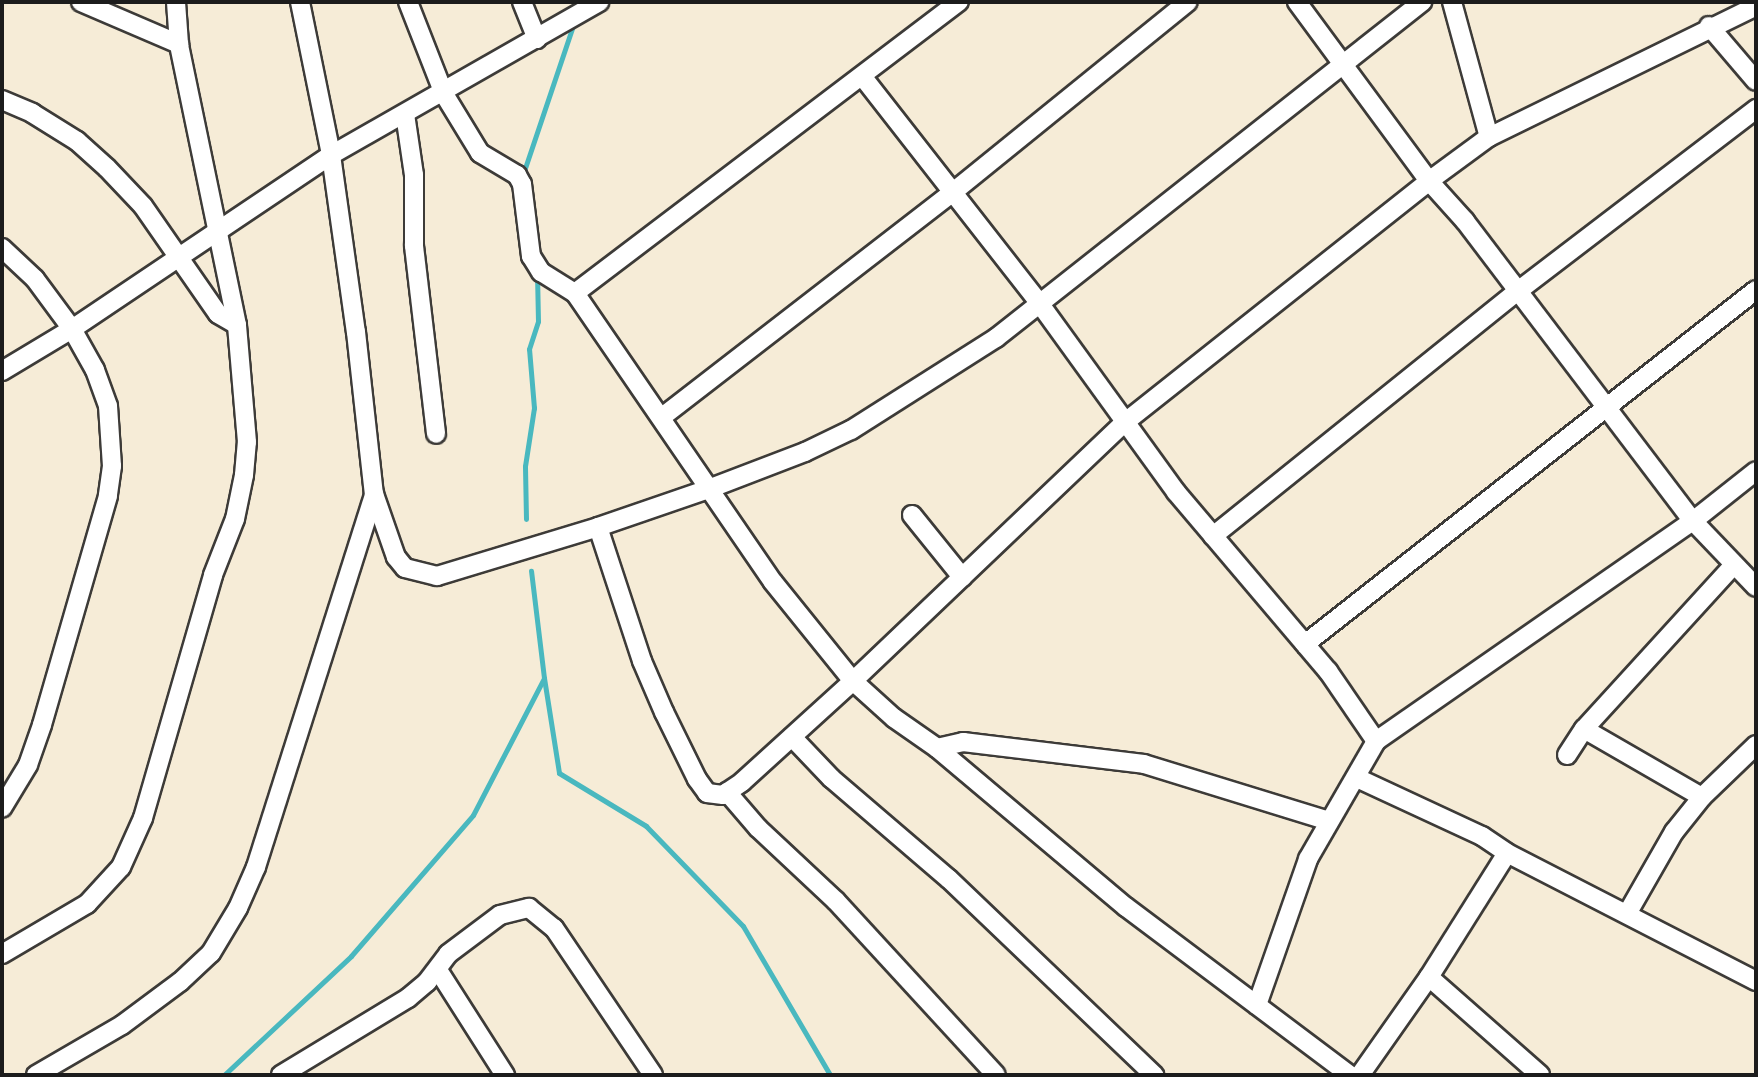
<!DOCTYPE html>
<html>
<head>
<meta charset="utf-8">
<style>
	body { margin:0 }
	#map { position:relative; width:1758px; height:1077px; overflow:hidden; background:#f6ecd7; font-family:Sriracha,sans-serif }
	div>[style] { position:absolute }
	.stream>* { height:5px; margin:-2.5px; padding:0 2.5px; transform-origin:2.5px; border-radius:2.5px; background:#49b8bf }
	.roads { filter:drop-shadow(2px 0 #3d3b38) drop-shadow(-2px 0 #3d3b38) drop-shadow(0 2px #3d3b38) drop-shadow(0 -2px #3d3b38) }
	.street>* { height:18px; margin:-9px; padding:0 9px; transform-origin:9px; border-radius:9px; background:#fff }
	span { translate:-50% -50%; white-space:nowrap; text-align:center; line-height:1.15; -webkit-text-stroke:7px #fbf7ec; paint-order:stroke }
	.frame { position:absolute; inset:0; border:4px solid #1c1c1c; pointer-events:none }
</style>
</head>
<body>
<div id="map">
	<div class="stream">
		<div style="left:523px;top:174px;width:157px;rotate:-71.4deg"></div>
		<div style="left:526px;top:519px;width:53px;rotate:-91.1deg"></div>
		<div style="left:525px;top:466px;width:59px;rotate:-81.2deg"></div>
		<div style="left:534px;top:408px;width:59px;rotate:-94.8deg"></div>
		<div style="left:529px;top:349px;width:29px;rotate:-72deg"></div>
		<div style="left:538px;top:321px;width:46px;rotate:-91.2deg"></div>
		<div style="left:544px;top:678px;width:96px;rotate:81deg"></div>
		<div style="left:559px;top:773px;width:102px;rotate:31.3deg"></div>
		<div style="left:646px;top:826px;width:139px;rotate:45.9deg"></div>
		<div style="left:743px;top:926px;width:173px;rotate:59.7deg"></div>
		<div style="left:224px;top:1075px;width:174px;rotate:-43.1deg"></div>
		<div style="left:351px;top:956px;width:186px;rotate:-49.1deg"></div>
		<div style="left:473px;top:815px;width:154px;rotate:-62.6deg"></div>
		<div style="left:544px;top:678px;width:108px;rotate:-96.9deg"></div>
	</div>
	<div class="roads">
		<div class="street">
			<div style="left:81px;top:2px;width:107px;rotate:23.2deg"></div>
			<div style="left:300px;top:2px;width:156px;rotate:78.5deg"></div>
			<div style="left:331px;top:155px;width:179px;rotate:82deg"></div>
			<div style="left:356px;top:332px;width:163px;rotate:83.7deg"></div>
			<div style="left:374px;top:494px;width:67px;rotate:70.8deg"></div>
			<div style="left:396px;top:557px;width:14px;rotate:51deg"></div>
			<div style="left:405px;top:568px;width:33px;rotate:14deg"></div>
			<div style="left:437px;top:576px;width:168px;rotate:-16.9deg"></div>
			<div style="left:598px;top:527px;width:120px;rotate:-19deg"></div>
			<div style="left:711px;top:488px;width:101px;rotate:-21deg"></div>
			<div style="left:805px;top:452px;width:51px;rotate:-25.6deg"></div>
			<div style="left:851px;top:430px;width:172px;rotate:-32.4deg"></div>
			<div style="left:996px;top:338px;width:543px;rotate:-38.26deg"></div>
			<div style="left:408px;top:2px;width:99px;rotate:68.6deg"></div>
			<div style="left:444px;top:94px;width:69px;rotate:58.6deg"></div>
			<div style="left:480px;top:153px;width:43px;rotate:30.7deg"></div>
			<div style="left:517px;top:175px;width:10px;rotate:61deg"></div>
			<div style="left:522px;top:184px;width:73px;rotate:82.9deg"></div>
			<div style="left:531px;top:256px;width:19px;rotate:58deg"></div>
			<div style="left:541px;top:272px;width:40px;rotate:32deg"></div>
			<div style="left:575px;top:293px;width:350px;rotate:55.6deg"></div>
			<div style="left:773px;top:582px;width:127px;rotate:51.1deg"></div>
			<div style="left:853px;top:681px;width:55px;rotate:42.1deg"></div>
			<div style="left:894px;top:718px;width:52px;rotate:34.9deg"></div>
			<div style="left:937px;top:748px;width:247px;rotate:40.1deg"></div>
			<div style="left:1126px;top:907px;width:280px;rotate:36.9deg"></div>
			<div style="left:522px;top:2px;width:40px;rotate:68deg"></div>
			<div style="left:1297px;top:2px;width:222px;rotate:53.6deg"></div>
			<div style="left:1429px;top:181px;width:54px;rotate:48deg"></div>
			<div style="left:1465px;top:221px;width:377px;rotate:52.8deg"></div>
			<div style="left:1693px;top:521px;width:91px;rotate:46.3deg"></div>
			<div style="left:1452px;top:2px;width:140px;rotate:74.7deg"></div>
			<div style="left:1709px;top:26px;width:72px;rotate:49.5deg"></div>
			<div style="left:862px;top:76px;width:289px;rotate:52deg"></div>
			<div style="left:1040px;top:304px;width:232px;rotate:54.1deg"></div>
			<div style="left:1176px;top:492px;width:235px;rotate:49.7deg"></div>
			<div style="left:1328px;top:671px;width:85px;rotate:55.6deg"></div>
			<div style="left:2px;top:100px;width:33px;rotate:23deg"></div>
			<div style="left:32px;top:113px;width:53px;rotate:31.9deg"></div>
			<div style="left:77px;top:141px;width:40px;rotate:42deg"></div>
			<div style="left:107px;top:168px;width:52px;rotate:46.5deg"></div>
			<div style="left:143px;top:206px;width:131px;rotate:55.2deg"></div>
			<div style="left:218px;top:314px;width:22px;rotate:30deg"></div>
			<div style="left:405px;top:114px;width:62px;rotate:81.6deg"></div>
			<div style="left:414px;top:175px;width:71px;rotate:90deg"></div>
			<div style="left:414px;top:246px;width:189px;rotate:83.3deg"></div>
			<div style="left:2px;top:248px;width:45px;rotate:43.2deg"></div>
			<div style="left:35px;top:279px;width:62px;rotate:53.5deg"></div>
			<div style="left:72px;top:329px;width:47px;rotate:60.7deg"></div>
			<div style="left:95px;top:370px;width:38px;rotate:70deg"></div>
			<div style="left:108px;top:406px;width:60px;rotate:86.2deg"></div>
			<div style="left:112px;top:466px;width:30px;rotate:98deg"></div>
			<div style="left:108px;top:496px;width:238px;rotate:106.1deg"></div>
			<div style="left:42px;top:725px;width:42px;rotate:109.3deg"></div>
			<div style="left:28px;top:765px;width:50px;rotate:121.2deg"></div>
			<div style="left:575px;top:293px;width:482px;rotate:-37.2deg"></div>
			<div style="left:2px;top:371px;width:82px;rotate:-31deg"></div>
			<div style="left:72px;top:329px;width:312px;rotate:-33.9deg"></div>
			<div style="left:331px;top:155px;width:309px;rotate:-29.7deg"></div>
			<div style="left:662px;top:417px;width:368px;rotate:-37.7deg"></div>
			<div style="left:953px;top:192px;width:302px;rotate:-39deg"></div>
			<div style="left:912px;top:515px;width:80px;rotate:51.1deg"></div>
			<div style="left:598px;top:527px;width:141px;rotate:71.8deg"></div>
			<div style="left:642px;top:661px;width:56px;rotate:66.7deg"></div>
			<div style="left:664px;top:712px;width:75px;rotate:63.8deg"></div>
			<div style="left:697px;top:779px;width:17px;rotate:54deg"></div>
			<div style="left:707px;top:793px;width:16px;rotate:7deg"></div>
			<div style="left:723px;top:795px;width:23px;rotate:-34deg"></div>
			<div style="left:742px;top:782px;width:150px;rotate:-42.3deg"></div>
			<div style="left:853px;top:681px;width:374px;rotate:-43.6deg"></div>
			<div style="left:1124px;top:423px;width:389px;rotate:-38.4deg"></div>
			<div style="left:1429px;top:181px;width:74px;rotate:-36.3deg"></div>
			<div style="left:1489px;top:137px;width:297px;rotate:-26.1deg"></div>
			<div style="left:1213px;top:536px;width:391px;rotate:-38.8deg"></div>
			<div style="left:1518px;top:291px;width:300px;rotate:-37.4deg"></div>
			<div style="left:1305px;top:644px;width:573px;rotate:-38.13deg"></div>
			<div style="left:1584px;top:729px;width:136px;rotate:30deg"></div>
			<div style="left:792px;top:737px;width:57px;rotate:46.4deg"></div>
			<div style="left:831px;top:778px;width:155px;rotate:40.6deg"></div>
			<div style="left:949px;top:879px;width:284px;rotate:43.7deg"></div>
			<div style="left:937px;top:748px;width:27px;rotate:-13deg"></div>
			<div style="left:963px;top:742px;width:182px;rotate:6.9deg"></div>
			<div style="left:1144px;top:764px;width:194px;rotate:17.1deg"></div>
			<div style="left:1567px;top:755px;width:31px;rotate:-57deg"></div>
			<div style="left:1584px;top:729px;width:221px;rotate:-47.6deg"></div>
			<div style="left:1357px;top:778px;width:138px;rotate:24.9deg"></div>
			<div style="left:1482px;top:836px;width:30px;rotate:34deg"></div>
			<div style="left:1507px;top:853px;width:280px;rotate:27.2deg"></div>
			<div style="left:727px;top:792px;width:48px;rotate:49.3deg"></div>
			<div style="left:758px;top:828px;width:107px;rotate:43.1deg"></div>
			<div style="left:836px;top:901px;width:236px;rotate:47.4deg"></div>
			<div style="left:1627px;top:914px;width:95px;rotate:-60.2deg"></div>
			<div style="left:1674px;top:832px;width:45px;rotate:-51.3deg"></div>
			<div style="left:1702px;top:797px;width:75px;rotate:-43.9deg"></div>
			<div style="left:2px;top:954px;width:99px;rotate:-30.5deg"></div>
			<div style="left:87px;top:904px;width:50px;rotate:-47.4deg"></div>
			<div style="left:121px;top:867px;width:54px;rotate:-65.8deg"></div>
			<div style="left:143px;top:818px;width:253px;rotate:-73.9deg"></div>
			<div style="left:213px;top:575px;width:60px;rotate:-68.6deg"></div>
			<div style="left:235px;top:519px;width:45px;rotate:-78.4deg"></div>
			<div style="left:244px;top:475px;width:33px;rotate:-85deg"></div>
			<div style="left:247px;top:442px;width:117px;rotate:-94.9deg"></div>
			<div style="left:237px;top:325px;width:287px;rotate:-101.7deg"></div>
			<div style="left:179px;top:44px;width:42px;rotate:-94.1deg"></div>
			<div style="left:438px;top:970px;width:125px;rotate:57.5deg"></div>
			<div style="left:1429px;top:977px;width:148px;rotate:41.4deg"></div>
			<div style="left:1257px;top:1005px;width:155px;rotate:-70.7deg"></div>
			<div style="left:1308px;top:859px;width:136px;rotate:-60deg"></div>
			<div style="left:1376px;top:741px;width:386px;rotate:-34.8deg"></div>
			<div style="left:1693px;top:521px;width:80px;rotate:-38.4deg"></div>
			<div style="left:36px;top:1075px;width:99px;rotate:-30.2deg"></div>
			<div style="left:122px;top:1025px;width:72px;rotate:-36.6deg"></div>
			<div style="left:180px;top:982px;width:42px;rotate:-43.1deg"></div>
			<div style="left:211px;top:953px;width:52px;rotate:-59deg"></div>
			<div style="left:238px;top:908px;width:45px;rotate:-66.3deg"></div>
			<div style="left:256px;top:867px;width:391px;rotate:-72.4deg"></div>
			<div style="left:281px;top:1075px;width:149px;rotate:-31.2deg"></div>
			<div style="left:408px;top:998px;width:25px;rotate:-40deg"></div>
			<div style="left:427px;top:982px;width:35px;rotate:-53deg"></div>
			<div style="left:448px;top:954px;width:65px;rotate:-36.9deg"></div>
			<div style="left:500px;top:915px;width:30px;rotate:-14deg"></div>
			<div style="left:529px;top:908px;width:32px;rotate:39deg"></div>
			<div style="left:554px;top:928px;width:177px;rotate:56deg"></div>
			<div style="left:1360px;top:1075px;width:120px;rotate:-54.9deg"></div>
			<div style="left:1429px;top:977px;width:146px;rotate:-57.8deg"></div>
		</div>
	</div>
	<div class="frame"></div>
</div>
</body>
</html>
